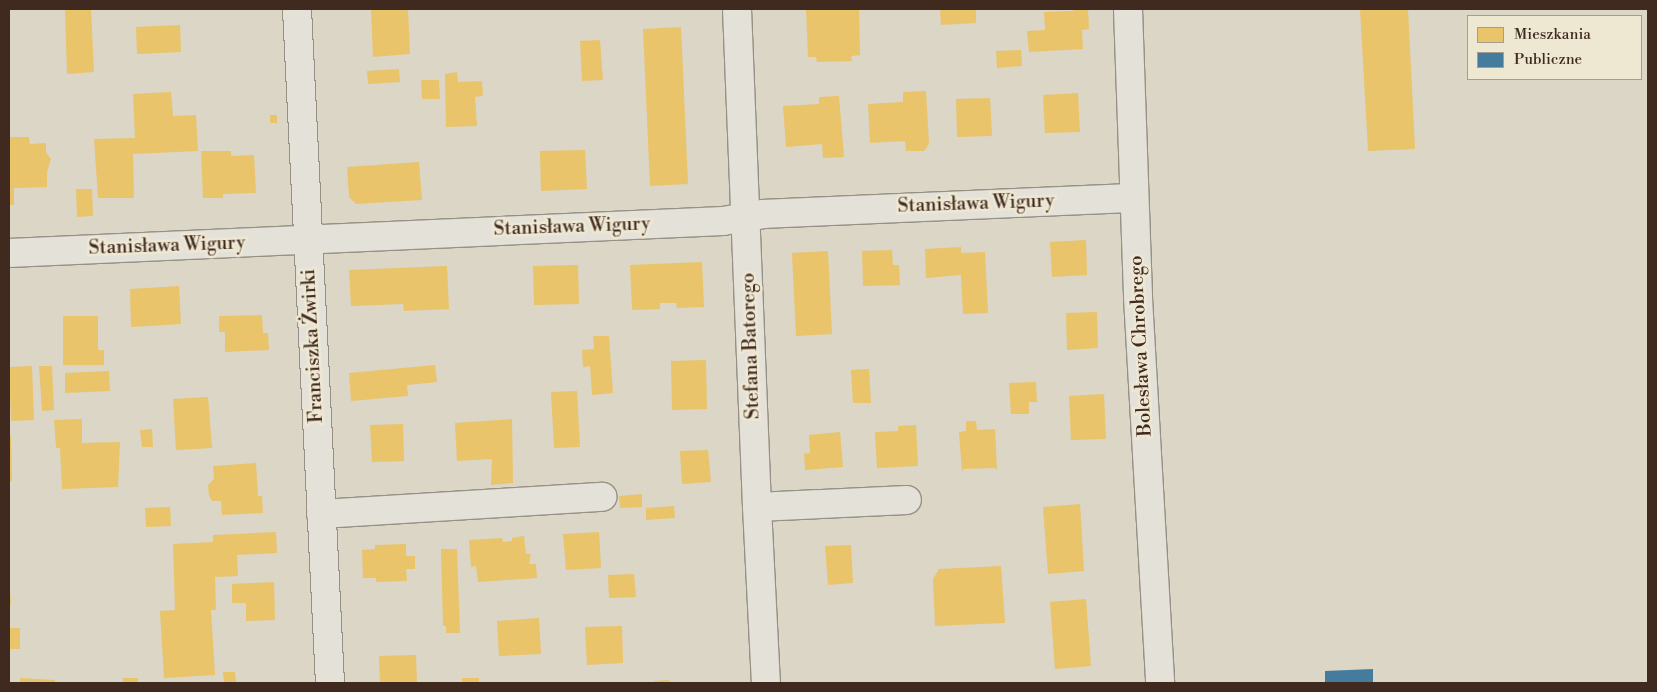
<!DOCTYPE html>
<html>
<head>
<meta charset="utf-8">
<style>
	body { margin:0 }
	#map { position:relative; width:1657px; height:692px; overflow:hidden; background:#dbd6c5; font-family:"Libre Bodoni",serif }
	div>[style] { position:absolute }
	.homes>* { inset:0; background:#e9c46a }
	.public>* { inset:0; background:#457b9d }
	.roads { filter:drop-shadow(1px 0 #969085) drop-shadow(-1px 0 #969085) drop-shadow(0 1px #969085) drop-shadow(0 -1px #969085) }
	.minor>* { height:28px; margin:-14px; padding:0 14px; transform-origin:14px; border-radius:14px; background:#e4e1d9 }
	span { translate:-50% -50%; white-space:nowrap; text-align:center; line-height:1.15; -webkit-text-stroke:5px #eee8d3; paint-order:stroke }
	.street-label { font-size:19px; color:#40291f }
	.frame { position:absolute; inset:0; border:10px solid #40291f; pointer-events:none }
	.legend { position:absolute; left:1467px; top:15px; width:175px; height:65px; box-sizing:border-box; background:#eee8d3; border:1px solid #a89c8b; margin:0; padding:6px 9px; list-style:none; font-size:15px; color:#40291f }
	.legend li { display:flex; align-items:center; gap:10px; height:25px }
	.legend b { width:25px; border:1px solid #a89c8b }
</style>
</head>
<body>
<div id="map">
	<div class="homes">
		<div style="clip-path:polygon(91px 9px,94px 72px,67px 74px,65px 10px)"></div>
		<div style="clip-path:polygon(371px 9px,408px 9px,410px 54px,373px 57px)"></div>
		<div style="clip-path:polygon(806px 9px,859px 9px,860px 55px,851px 56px,852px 61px,817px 62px,816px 57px,808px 57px)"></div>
		<div style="clip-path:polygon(940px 9px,976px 9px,976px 23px,941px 25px)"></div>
		<div style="clip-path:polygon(1073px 9px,1088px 9px,1089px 29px,1082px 30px,1083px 49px,1029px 52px,1027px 31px,1045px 30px,1044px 12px,1073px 11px)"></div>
		<div style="clip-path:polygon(1360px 9px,1408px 9px,1415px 149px,1368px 151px)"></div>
		<div style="clip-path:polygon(180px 25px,181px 52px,137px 54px,136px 27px)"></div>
		<div style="clip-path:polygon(681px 27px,688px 184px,650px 186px,643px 29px)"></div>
		<div style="clip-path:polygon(600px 40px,603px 80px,582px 81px,580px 41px)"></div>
		<div style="clip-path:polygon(1021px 50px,1022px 66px,997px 68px,996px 51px)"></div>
		<div style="clip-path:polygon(399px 69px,400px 82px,368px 84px,367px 71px)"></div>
		<div style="clip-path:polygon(457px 72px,458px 82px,482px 81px,483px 96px,475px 97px,477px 126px,446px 127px,445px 74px)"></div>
		<div style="clip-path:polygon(421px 80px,439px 80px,440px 99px,422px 99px)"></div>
		<div style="clip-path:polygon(926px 91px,929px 144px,924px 151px,906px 151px,905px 141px,870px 143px,868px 104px,903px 102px,903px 92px)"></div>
		<div style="clip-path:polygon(171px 92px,173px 116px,196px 115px,198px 151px,133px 154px,134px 198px,98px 198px,94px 139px,135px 138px,133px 94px)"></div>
		<div style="clip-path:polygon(1078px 93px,1080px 132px,1045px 133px,1043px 95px)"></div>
		<div style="clip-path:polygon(839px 96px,844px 157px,823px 158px,822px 144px,786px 147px,783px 106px,819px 104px,819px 97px)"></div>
		<div style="clip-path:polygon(990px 98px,992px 136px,957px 137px,956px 99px)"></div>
		<div style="clip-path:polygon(270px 115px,277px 115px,277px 123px,270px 123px)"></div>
		<div style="clip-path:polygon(9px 137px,29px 137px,30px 144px,46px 143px,46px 152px,51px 159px,47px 172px,47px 187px,14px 188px,14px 205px,9px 205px)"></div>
		<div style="clip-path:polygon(585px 150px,587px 189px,541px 191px,540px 151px)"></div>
		<div style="clip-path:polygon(201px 151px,231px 151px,231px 156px,254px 155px,256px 193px,223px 194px,223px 198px,203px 198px)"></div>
		<div style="clip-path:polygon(419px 162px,422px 200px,356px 204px,349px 197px,347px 167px)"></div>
		<div style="clip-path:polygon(76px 189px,92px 189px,93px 216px,77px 217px)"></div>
		<div style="clip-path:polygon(1086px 240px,1087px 275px,1052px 277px,1050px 242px)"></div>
		<div style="clip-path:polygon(961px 247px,961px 253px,985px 252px,988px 313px,963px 314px,961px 275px,926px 278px,925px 249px)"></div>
		<div style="clip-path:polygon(892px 250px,893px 265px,899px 265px,900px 285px,863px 286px,862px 251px)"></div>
		<div style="clip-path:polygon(828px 251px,832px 334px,796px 336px,792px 253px)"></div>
		<div style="clip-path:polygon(702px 262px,704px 307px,677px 308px,676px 303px,660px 303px,660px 309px,632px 310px,630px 265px)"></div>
		<div style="clip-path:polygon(578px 265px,579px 304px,534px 305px,533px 266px)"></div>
		<div style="clip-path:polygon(447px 266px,449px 309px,404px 311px,403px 304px,351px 306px,349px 270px)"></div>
		<div style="clip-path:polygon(179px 286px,181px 324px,131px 327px,130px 289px)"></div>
		<div style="clip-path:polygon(1097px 312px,1098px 348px,1067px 350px,1066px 313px)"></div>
		<div style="clip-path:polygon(262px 315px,263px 333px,268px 333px,269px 350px,225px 352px,225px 332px,219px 332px,219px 316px)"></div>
		<div style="clip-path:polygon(63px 316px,98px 316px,98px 350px,104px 350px,104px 365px,63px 365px)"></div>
		<div style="clip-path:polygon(593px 336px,609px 336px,613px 393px,592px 395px,590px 366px,583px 367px,582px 350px,594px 349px)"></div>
		<div style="clip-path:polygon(706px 360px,707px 409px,672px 410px,671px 361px)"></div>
		<div style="clip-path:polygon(435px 365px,437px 382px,407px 385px,408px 396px,351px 401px,349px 373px)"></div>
		<div style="clip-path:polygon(32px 366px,34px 420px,11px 421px,9px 367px)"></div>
		<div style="clip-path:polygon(39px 366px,52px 366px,54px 410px,42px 411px)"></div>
		<div style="clip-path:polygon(869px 369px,871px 403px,853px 403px,851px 370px)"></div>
		<div style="clip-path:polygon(109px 371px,110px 391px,65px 393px,65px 373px)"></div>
		<div style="clip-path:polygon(1036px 382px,1037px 402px,1029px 402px,1029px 414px,1011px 414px,1009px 383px)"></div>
		<div style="clip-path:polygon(577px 391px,580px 447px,554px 448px,551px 392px)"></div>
		<div style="clip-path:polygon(1104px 394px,1106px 439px,1071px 440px,1069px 396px)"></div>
		<div style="clip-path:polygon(208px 397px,212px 448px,176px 450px,173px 399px)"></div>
		<div style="clip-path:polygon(82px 419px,82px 443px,120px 442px,118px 487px,62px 489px,60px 448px,56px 448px,54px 420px)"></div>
		<div style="clip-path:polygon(512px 419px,513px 483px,491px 485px,492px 459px,457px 461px,455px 423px)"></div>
		<div style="clip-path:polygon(966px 421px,976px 421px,977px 430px,995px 429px,997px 470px,995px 468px,963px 469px,962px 472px,959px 432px,966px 431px)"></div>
		<div style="clip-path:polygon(403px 424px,404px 461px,372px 462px,370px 425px)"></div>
		<div style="clip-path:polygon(916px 425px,918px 466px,877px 468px,875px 432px,898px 431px,898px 426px)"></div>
		<div style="clip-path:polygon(152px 429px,153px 447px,142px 447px,140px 430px)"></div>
		<div style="clip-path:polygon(840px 432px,843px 467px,805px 470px,804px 454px,810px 453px,809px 435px)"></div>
		<div style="clip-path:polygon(9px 435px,11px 435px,12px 481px,9px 481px)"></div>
		<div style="clip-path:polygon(708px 450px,711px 482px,682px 484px,680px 451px)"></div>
		<div style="clip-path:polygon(256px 463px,258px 496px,262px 496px,263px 513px,222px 515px,221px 501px,212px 501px,209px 496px,208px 485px,214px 479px,213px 466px)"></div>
		<div style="clip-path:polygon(642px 494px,642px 507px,620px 508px,619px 496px)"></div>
		<div style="clip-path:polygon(1080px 504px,1084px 571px,1048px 574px,1043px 507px)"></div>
		<div style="clip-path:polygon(674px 506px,675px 518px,646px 520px,646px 508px)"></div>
		<div style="clip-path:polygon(170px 507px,171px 526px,146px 527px,145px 508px)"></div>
		<div style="clip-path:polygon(276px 532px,277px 553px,237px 555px,238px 576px,215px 577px,216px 610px,211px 610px,215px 675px,164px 678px,160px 611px,175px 610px,173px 544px,213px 542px,213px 535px)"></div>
		<div style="clip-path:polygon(599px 532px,601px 568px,566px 570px,563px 534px)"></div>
		<div style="clip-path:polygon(524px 536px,526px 554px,531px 554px,529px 564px,536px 564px,537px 578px,478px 582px,476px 566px,471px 567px,469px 540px,502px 538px,503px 542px,512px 541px,512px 538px)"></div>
		<div style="clip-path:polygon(406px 544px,406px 556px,415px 556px,415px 569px,406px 569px,407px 581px,376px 582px,376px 578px,363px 578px,362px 550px,375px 549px,375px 545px)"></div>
		<div style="clip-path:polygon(851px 545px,853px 583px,828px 585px,825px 546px)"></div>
		<div style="clip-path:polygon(441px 549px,457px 549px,460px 633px,446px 633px,446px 626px,443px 626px)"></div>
		<div style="clip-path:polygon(1001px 566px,1005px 623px,935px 626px,933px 579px,939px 569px)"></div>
		<div style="clip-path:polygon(634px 574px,636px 597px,609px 598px,608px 575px)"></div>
		<div style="clip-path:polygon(274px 582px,275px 620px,246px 621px,246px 603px,232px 603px,232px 584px)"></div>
		<div style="clip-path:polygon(9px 591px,10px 591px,11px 605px,9px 605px)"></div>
		<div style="clip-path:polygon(1086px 599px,1091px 666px,1055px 669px,1050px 602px)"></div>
		<div style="clip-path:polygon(539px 618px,541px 654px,499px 656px,497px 621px)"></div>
		<div style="clip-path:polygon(622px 626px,623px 663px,587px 665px,585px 627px)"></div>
		<div style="clip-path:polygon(9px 628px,20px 628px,20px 649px,9px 649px)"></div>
		<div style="clip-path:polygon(416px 655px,417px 683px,380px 683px,379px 656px)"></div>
		<div style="clip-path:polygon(223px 672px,235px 672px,236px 682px,224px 683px)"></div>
		<div style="clip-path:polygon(20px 678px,55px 680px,55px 683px,20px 683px)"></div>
		<div style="clip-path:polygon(123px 678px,138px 678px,138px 683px,123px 683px)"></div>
		<div style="clip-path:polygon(462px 678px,479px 678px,479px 683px,462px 683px)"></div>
		<div style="clip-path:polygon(669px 680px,670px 683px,654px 683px,654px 681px)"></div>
	</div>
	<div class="public">
		<div style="clip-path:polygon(1373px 669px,1373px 683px,1325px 683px,1325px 671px)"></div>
	</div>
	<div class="roads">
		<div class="minor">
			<div style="left:297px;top:9px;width:675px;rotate:87.2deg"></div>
			<div style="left:737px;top:9px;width:498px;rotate:87.7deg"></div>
			<div style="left:757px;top:507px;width:176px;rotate:87.1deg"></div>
			<div style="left:1128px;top:9px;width:289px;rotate:88deg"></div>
			<div style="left:1138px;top:298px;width:386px;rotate:86.7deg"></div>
			<div style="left:9px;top:253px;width:715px;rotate:-2.57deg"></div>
			<div style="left:723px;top:221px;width:42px;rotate:-9.7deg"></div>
			<div style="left:764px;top:214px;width:370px;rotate:-2.5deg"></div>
			<div style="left:757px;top:507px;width:150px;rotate:-2.7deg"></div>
			<div style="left:321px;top:514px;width:282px;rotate:-3.5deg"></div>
		</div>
	</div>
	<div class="street-label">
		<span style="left:976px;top:204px;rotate:-2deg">Stanisława Wigury</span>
		<span style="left:572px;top:227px;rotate:-2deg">Stanisława Wigury</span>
		<span style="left:167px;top:246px;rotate:-2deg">Stanisława Wigury</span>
		<span style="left:313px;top:346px;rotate:-93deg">Franciszka Żwirki</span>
		<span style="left:751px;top:346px;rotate:-92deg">Stefana Batorego</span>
		<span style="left:1141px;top:346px;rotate:-93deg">Bolesława Chrobrego</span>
	</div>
	<div class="frame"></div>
	<ul class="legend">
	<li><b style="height:14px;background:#e9c46a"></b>Mieszkania</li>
	<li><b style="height:14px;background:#457b9d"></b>Publiczne</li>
	</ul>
</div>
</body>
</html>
